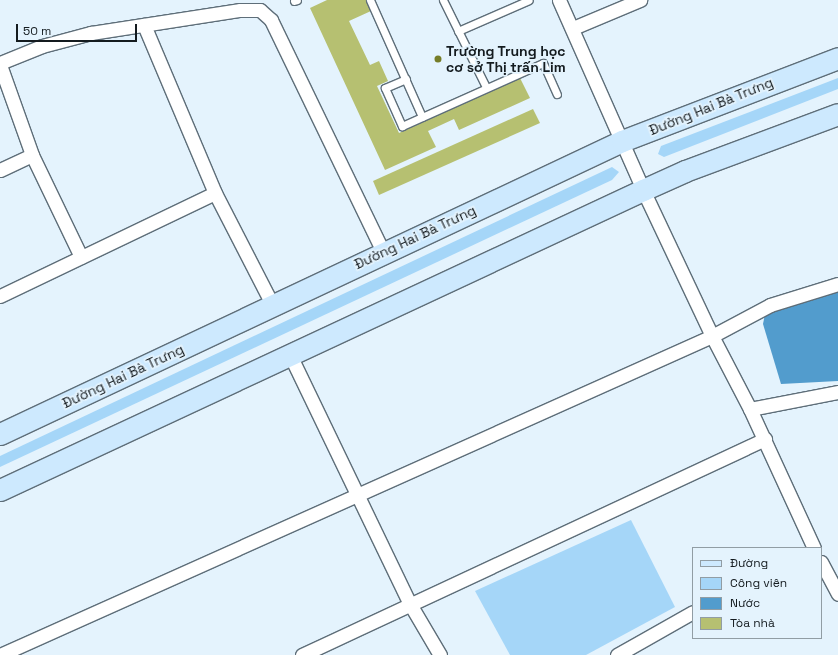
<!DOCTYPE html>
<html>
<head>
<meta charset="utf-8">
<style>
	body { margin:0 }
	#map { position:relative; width:838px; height:655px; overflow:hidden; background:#e4f3fd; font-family:"Space Grotesk",sans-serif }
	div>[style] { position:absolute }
	.green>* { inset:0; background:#a5d6f8 }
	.water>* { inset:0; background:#529ccd }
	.building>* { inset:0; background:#b6c071 }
	.roads { filter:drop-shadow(1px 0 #5e6e79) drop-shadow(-1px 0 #5e6e79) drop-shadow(0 1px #5e6e79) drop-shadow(0 -1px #5e6e79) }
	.service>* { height:7px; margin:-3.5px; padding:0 3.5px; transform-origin:3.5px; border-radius:3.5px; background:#fff }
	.minor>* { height:13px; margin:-6.5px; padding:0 6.5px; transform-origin:6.5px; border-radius:6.5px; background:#fff }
	.primary>* { height:21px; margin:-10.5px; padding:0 10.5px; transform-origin:10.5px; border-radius:10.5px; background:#cde9fe }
	.dots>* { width:11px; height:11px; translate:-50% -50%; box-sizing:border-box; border:2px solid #e4f3fd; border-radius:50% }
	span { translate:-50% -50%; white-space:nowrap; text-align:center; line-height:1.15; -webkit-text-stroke:3.5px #e4f3fd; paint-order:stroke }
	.poi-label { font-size:14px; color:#141b1f; font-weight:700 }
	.left { translate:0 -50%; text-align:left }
	.street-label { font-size:14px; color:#141b1f }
	.legend { position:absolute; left:692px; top:547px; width:130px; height:92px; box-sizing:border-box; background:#e4f3fd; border:1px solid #919da4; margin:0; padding:5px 7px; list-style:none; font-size:12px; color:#141b1f }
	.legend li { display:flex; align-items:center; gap:8px; height:20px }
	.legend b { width:20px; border:1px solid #919da4 }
	.scale { position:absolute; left:16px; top:24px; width:121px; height:18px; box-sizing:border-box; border:2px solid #141b1f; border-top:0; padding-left:5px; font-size:12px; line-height:14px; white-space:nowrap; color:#141b1f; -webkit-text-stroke:3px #e4f3fd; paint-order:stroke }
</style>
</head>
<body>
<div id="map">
	<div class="green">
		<div style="clip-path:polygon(838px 78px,838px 89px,664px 157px,658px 154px,661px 146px)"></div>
		<div style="clip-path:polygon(612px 167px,619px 172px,612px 180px,0 467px,0 456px)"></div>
		<div style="clip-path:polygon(631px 520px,675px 607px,586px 655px,510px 655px,475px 591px)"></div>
	</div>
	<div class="water">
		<div style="clip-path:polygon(838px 290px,838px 381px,781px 384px,763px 324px,765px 314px,770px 308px)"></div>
	</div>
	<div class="building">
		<div style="clip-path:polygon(327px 0,366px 0,371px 11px,349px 21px,370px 65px,379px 61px,388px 81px,377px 86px,399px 133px,520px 78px,530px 98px,459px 130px,454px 119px,428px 131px,436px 147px,385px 170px,310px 8px)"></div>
		<div style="clip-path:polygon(533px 109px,540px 123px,379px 195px,373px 181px)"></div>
	</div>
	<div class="roads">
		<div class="service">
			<div style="left:370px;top:0;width:128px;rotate:66deg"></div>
			<div style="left:443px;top:0;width:97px;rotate:63.7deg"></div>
			<div style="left:294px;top:1px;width:3px;rotate:-18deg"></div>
			<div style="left:458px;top:31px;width:77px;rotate:-23.6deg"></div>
			<div style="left:406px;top:79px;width:23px;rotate:157deg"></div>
			<div style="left:385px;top:88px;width:42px;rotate:65.9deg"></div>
			<div style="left:402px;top:126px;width:154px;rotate:-24.1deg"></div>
			<div style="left:543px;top:63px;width:34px;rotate:66deg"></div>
		</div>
		<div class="minor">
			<div style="left:559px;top:0;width:208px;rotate:66.1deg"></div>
			<div style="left:643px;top:190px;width:161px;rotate:64.7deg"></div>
			<div style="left:712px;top:336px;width:82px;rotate:62.5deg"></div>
			<div style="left:750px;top:409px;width:153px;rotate:65.3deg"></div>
			<div style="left:144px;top:25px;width:182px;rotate:67.1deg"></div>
			<div style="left:215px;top:193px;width:125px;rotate:62.8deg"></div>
			<div style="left:573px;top:28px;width:73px;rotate:-22.7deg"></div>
			<div style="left:0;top:63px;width:45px;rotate:-22deg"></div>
			<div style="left:42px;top:46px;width:51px;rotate:-14.9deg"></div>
			<div style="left:91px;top:33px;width:151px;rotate:-8.8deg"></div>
			<div style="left:240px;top:10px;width:20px"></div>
			<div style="left:260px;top:10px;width:15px;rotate:42deg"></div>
			<div style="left:271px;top:20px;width:258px;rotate:64.2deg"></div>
			<div style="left:0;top:65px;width:96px;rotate:70.4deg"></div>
			<div style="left:32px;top:155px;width:113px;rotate:64.3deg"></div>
			<div style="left:0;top:170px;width:35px;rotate:-25deg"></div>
			<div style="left:0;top:296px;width:238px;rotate:-25.6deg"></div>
			<div style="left:290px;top:355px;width:276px;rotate:64.3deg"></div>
			<div style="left:410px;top:604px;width:59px;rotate:59.5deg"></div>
			<div style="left:750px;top:409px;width:90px;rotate:-10.9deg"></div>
			<div style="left:821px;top:562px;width:36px;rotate:62deg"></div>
			<div style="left:0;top:655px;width:780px;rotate:-24.13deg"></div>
			<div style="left:712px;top:336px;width:66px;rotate:-28.1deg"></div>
			<div style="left:770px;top:305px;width:71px;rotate:-17.2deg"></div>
			<div style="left:302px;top:655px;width:511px;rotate:-25.01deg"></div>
			<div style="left:617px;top:655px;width:87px;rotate:-29.5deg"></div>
		</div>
		<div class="primary">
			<div style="left:0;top:434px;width:688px;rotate:-25.22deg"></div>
			<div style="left:622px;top:141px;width:231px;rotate:-21deg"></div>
			<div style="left:0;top:490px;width:710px;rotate:-25.01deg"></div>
			<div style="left:643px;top:190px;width:46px;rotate:-24.3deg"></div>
			<div style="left:685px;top:171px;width:163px;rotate:-20.4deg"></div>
		</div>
	</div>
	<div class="dots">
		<div style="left:438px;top:59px;background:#757d28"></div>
	</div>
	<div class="poi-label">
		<span class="left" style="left:446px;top:59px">Trường Trung học<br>cơ sở Thị trấn Lim</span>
	</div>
	<div class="street-label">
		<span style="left:711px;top:106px;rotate:-22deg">Đường Hai Bà Trưng</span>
		<span style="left:415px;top:237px;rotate:-25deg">Đường Hai Bà Trưng</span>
		<span style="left:123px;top:376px;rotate:-25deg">Đường Hai Bà Trưng</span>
	</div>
	<ul class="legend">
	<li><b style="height:5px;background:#cde9fe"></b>Đường</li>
	<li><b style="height:11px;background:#a5d6f8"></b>Công viên</li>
	<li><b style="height:11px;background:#529ccd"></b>Nước</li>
	<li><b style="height:11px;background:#b6c071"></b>Tòa nhà</li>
	</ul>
	<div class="scale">50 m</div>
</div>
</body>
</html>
